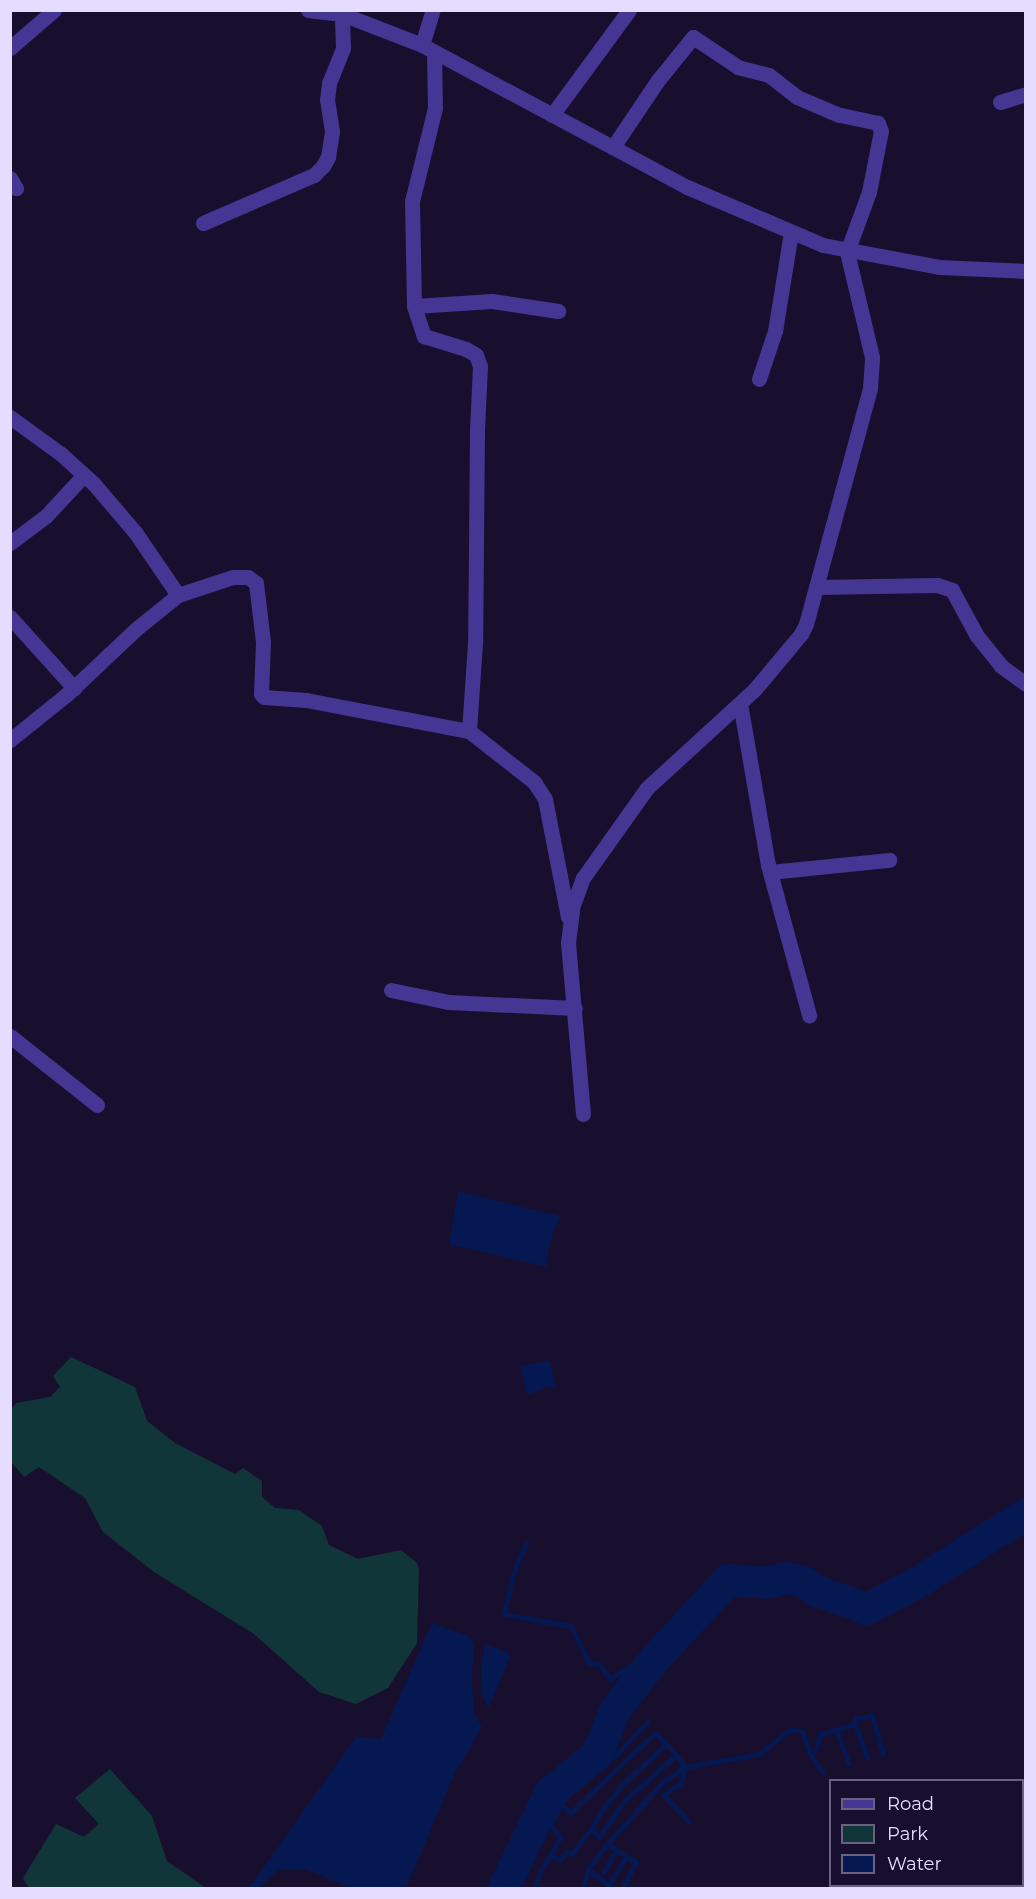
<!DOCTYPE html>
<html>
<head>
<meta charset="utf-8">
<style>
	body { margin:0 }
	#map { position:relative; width:1036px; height:1899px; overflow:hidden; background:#180f2e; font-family:Montserrat,sans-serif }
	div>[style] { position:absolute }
	.green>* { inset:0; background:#113639 }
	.water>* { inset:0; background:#051851 }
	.stream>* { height:5px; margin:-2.5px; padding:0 2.5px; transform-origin:2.5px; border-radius:2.5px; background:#051851 }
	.river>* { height:32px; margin:-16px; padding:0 16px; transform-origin:16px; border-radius:16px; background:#051851 }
	.minor>* { height:15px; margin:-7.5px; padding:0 7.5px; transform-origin:7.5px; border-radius:7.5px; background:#443692 }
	span { translate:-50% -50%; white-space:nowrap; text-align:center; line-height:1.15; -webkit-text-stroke:5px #180f2e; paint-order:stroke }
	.frame { position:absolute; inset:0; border:12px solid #e5dcff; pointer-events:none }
	.legend { position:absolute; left:829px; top:1779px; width:195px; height:108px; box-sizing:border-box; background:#180f2e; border:2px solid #6a6182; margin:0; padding:8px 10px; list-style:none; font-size:18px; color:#e5dcff }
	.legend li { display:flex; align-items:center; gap:12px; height:30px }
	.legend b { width:30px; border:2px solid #6a6182 }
</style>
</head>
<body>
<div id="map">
	<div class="green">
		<div style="clip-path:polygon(71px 1357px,135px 1387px,147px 1421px,175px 1443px,235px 1474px,243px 1468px,262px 1481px,262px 1497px,275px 1508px,299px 1510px,322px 1526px,329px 1545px,358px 1559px,401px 1550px,417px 1563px,419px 1570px,417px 1643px,388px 1688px,356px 1704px,319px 1692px,254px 1634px,154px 1572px,103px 1532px,85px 1498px,39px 1467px,24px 1477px,11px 1462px,11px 1410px,16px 1403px,50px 1397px,60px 1387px,53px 1376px)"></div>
		<div style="clip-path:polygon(110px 1769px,152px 1816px,167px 1861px,206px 1888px,29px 1888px,23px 1878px,56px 1824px,84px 1837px,99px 1824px,75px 1798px)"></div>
	</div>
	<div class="water">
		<div style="clip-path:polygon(458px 1191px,560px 1216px,549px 1245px,546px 1267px,449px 1244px)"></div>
		<div style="clip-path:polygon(550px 1361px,556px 1388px,546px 1387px,527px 1395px,520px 1366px)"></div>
		<div style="clip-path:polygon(432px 1623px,469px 1636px,474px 1644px,472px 1680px,474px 1713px,482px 1727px,453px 1777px,406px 1888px,350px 1888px,306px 1869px,280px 1869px,259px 1888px,249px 1888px,356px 1737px,381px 1739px)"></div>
		<div style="clip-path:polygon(485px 1644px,508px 1652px,510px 1657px,489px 1708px,482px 1695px,481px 1667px)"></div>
	</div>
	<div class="stream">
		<div style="left:526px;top:1543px;width:34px;rotate:113deg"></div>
		<div style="left:513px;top:1574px;width:41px;rotate:102.7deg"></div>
		<div style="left:504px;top:1614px;width:68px;rotate:10.2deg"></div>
		<div style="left:571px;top:1626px;width:41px;rotate:64.1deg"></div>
		<div style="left:589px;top:1663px;width:10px;rotate:6deg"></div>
		<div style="left:599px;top:1664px;width:19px;rotate:54deg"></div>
		<div style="left:610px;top:1679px;width:36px;rotate:-32deg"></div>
		<div style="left:641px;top:1660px;width:13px"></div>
		<div style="left:855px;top:1724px;width:35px;rotate:70deg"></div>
		<div style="left:836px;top:1729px;width:37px;rotate:70deg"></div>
		<div style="left:811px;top:1756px;width:12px;rotate:-59deg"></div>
		<div style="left:817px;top:1746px;width:12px;rotate:-76deg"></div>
		<div style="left:820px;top:1734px;width:36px;rotate:-16deg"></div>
		<div style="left:855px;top:1724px;width:5px;rotate:-90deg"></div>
		<div style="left:855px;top:1719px;width:17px;rotate:-13deg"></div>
		<div style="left:872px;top:1715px;width:41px;rotate:74.2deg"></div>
		<div style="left:561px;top:1804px;width:21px;rotate:-53deg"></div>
		<div style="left:574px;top:1787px;width:54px;rotate:-37.5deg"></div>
		<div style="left:617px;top:1754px;width:44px;rotate:-46.8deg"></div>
		<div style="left:591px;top:1829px;width:22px;rotate:-60deg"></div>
		<div style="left:602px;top:1810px;width:35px;rotate:-51deg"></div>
		<div style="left:624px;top:1783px;width:57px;rotate:-42.9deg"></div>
		<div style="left:666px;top:1744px;width:15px;rotate:48deg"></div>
		<div style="left:607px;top:1844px;width:34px;rotate:32deg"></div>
		<div style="left:636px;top:1862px;width:29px;rotate:117deg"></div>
		<div style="left:551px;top:1855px;width:10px;rotate:29deg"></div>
		<div style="left:560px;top:1860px;width:10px;rotate:-53deg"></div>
		<div style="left:566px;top:1852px;width:6px;rotate:18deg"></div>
		<div style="left:572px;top:1854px;width:31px;rotate:-53deg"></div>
		<div style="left:591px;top:1829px;width:11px;rotate:45deg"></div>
		<div style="left:599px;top:1837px;width:45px;rotate:-54.9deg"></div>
		<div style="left:625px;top:1800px;width:68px;rotate:-41.4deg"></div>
		<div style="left:676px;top:1755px;width:15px;rotate:53deg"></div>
		<div style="left:685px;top:1767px;width:16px;rotate:104deg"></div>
		<div style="left:681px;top:1783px;width:22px;rotate:146deg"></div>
		<div style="left:663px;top:1795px;width:37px;rotate:45deg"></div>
		<div style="left:588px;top:1869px;width:31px;rotate:38deg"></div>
		<div style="left:604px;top:1872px;width:25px;rotate:-61deg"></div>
		<div style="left:611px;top:1882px;width:30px;rotate:-60deg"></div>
		<div style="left:535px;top:1888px;width:19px;rotate:-72deg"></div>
		<div style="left:541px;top:1870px;width:39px;rotate:-59deg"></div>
		<div style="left:561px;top:1837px;width:16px;rotate:-133deg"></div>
		<div style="left:550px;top:1825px;width:24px;rotate:-62deg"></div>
		<div style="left:561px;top:1804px;width:13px;rotate:45deg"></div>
		<div style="left:570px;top:1813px;width:117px;rotate:-43.3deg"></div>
		<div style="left:655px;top:1733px;width:16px;rotate:45deg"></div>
		<div style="left:583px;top:1888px;width:20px;rotate:-75deg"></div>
		<div style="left:588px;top:1869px;width:31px;rotate:-53deg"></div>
		<div style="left:607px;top:1844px;width:84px;rotate:-47.9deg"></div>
		<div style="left:663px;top:1782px;width:27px;rotate:-34deg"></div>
		<div style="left:685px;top:1767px;width:75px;rotate:-10deg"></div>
		<div style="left:759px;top:1754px;width:39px;rotate:-38deg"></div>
		<div style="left:790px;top:1730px;width:12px;rotate:5deg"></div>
		<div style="left:802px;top:1731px;width:27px;rotate:70deg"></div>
		<div style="left:811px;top:1756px;width:21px;rotate:55deg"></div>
	</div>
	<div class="river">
		<div style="left:504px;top:1888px;width:106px;rotate:-64.2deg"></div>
		<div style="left:550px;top:1793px;width:60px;rotate:-39deg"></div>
		<div style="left:597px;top:1755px;width:50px;rotate:-67.6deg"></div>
		<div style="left:616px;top:1709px;width:62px;rotate:-52.2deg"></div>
		<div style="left:654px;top:1660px;width:109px;rotate:-47.2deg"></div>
		<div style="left:728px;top:1580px;width:39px;rotate:4deg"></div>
		<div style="left:767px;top:1583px;width:19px;rotate:-16deg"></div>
		<div style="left:785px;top:1578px;width:19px;rotate:12deg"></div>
		<div style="left:804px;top:1582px;width:16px;rotate:35deg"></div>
		<div style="left:817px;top:1591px;width:53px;rotate:19.8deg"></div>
		<div style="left:867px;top:1609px;width:56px;rotate:-27.5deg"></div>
		<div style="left:917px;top:1583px;width:129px;rotate:-32.3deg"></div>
	</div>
	<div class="minor">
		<div style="left:308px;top:10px;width:34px;rotate:7deg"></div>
		<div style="left:342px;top:14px;width:86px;rotate:21.2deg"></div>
		<div style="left:422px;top:45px;width:301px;rotate:28.2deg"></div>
		<div style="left:687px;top:187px;width:148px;rotate:23.1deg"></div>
		<div style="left:823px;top:245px;width:118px;rotate:10.7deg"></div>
		<div style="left:939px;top:267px;width:87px;rotate:2.6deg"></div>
		<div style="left:422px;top:45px;width:37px;rotate:-73deg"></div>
		<div style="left:10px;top:48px;width:58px;rotate:-40.8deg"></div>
		<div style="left:434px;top:52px;width:56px;rotate:89deg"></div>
		<div style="left:435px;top:108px;width:96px;rotate:103.9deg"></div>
		<div style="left:412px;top:201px;width:105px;rotate:88.9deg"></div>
		<div style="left:414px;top:306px;width:32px;rotate:72deg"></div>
		<div style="left:424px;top:336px;width:44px;rotate:17.2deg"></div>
		<div style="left:466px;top:349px;width:12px;rotate:31deg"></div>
		<div style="left:476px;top:355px;width:12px;rotate:70deg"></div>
		<div style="left:480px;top:366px;width:64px;rotate:92.7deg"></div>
		<div style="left:477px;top:430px;width:213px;rotate:90.5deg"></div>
		<div style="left:475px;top:643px;width:88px;rotate:93.9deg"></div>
		<div style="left:469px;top:731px;width:83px;rotate:38.1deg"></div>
		<div style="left:534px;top:782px;width:20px;rotate:57deg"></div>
		<div style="left:545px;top:799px;width:120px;rotate:79deg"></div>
		<div style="left:1000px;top:102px;width:27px;rotate:-17deg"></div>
		<div style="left:552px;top:115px;width:130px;rotate:-53.7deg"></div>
		<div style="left:10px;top:178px;width:12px;rotate:59deg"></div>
		<div style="left:203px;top:223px;width:121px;rotate:-23.4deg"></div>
		<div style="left:314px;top:175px;width:13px;rotate:-45deg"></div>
		<div style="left:323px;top:166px;width:10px;rotate:-61deg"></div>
		<div style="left:328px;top:157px;width:26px;rotate:-81deg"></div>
		<div style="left:332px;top:131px;width:31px;rotate:-99deg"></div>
		<div style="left:327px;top:100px;width:17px;rotate:-83deg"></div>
		<div style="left:329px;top:83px;width:38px;rotate:-68deg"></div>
		<div style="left:343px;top:48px;width:34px;rotate:-92deg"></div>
		<div style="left:414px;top:306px;width:78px;rotate:-3.7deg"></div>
		<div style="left:492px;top:301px;width:67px;rotate:8.6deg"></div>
		<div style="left:759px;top:379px;width:51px;rotate:-71.6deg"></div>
		<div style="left:775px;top:331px;width:100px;rotate:-80.8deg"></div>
		<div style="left:10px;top:417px;width:63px;rotate:36deg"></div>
		<div style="left:61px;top:454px;width:43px;rotate:42.2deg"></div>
		<div style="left:93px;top:483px;width:65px;rotate:49.4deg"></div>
		<div style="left:135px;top:532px;width:76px;rotate:55.7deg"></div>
		<div style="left:10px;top:543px;width:45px;rotate:-36.9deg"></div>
		<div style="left:46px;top:516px;width:56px;rotate:-47.2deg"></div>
		<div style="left:816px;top:587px;width:121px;rotate:-0.9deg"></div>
		<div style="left:937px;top:585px;width:16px;rotate:18deg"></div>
		<div style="left:952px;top:590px;width:52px;rotate:61.5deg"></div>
		<div style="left:977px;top:636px;width:38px;rotate:51deg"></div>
		<div style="left:1001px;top:666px;width:31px;rotate:36deg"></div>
		<div style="left:10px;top:617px;width:96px;rotate:48deg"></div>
		<div style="left:740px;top:703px;width:164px;rotate:80.2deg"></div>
		<div style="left:768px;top:865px;width:156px;rotate:74.7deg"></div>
		<div style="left:10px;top:740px;width:72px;rotate:-38.8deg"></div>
		<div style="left:66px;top:695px;width:96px;rotate:-43.3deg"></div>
		<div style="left:136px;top:629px;width:54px;rotate:-39deg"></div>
		<div style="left:178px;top:595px;width:58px;rotate:-18.1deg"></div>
		<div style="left:233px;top:577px;width:15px"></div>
		<div style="left:248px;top:577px;width:10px;rotate:37deg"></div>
		<div style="left:256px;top:583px;width:59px;rotate:83.2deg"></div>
		<div style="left:263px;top:642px;width:52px;rotate:92.2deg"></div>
		<div style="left:261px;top:694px;width:4px;rotate:45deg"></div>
		<div style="left:264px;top:697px;width:42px;rotate:4.1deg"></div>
		<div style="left:306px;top:700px;width:166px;rotate:10.8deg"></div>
		<div style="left:770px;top:872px;width:120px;rotate:-5.8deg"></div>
		<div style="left:391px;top:990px;width:58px;rotate:11.9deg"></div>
		<div style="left:448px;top:1002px;width:127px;rotate:2.7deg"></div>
		<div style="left:10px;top:1036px;width:111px;rotate:38.4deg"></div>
		<div style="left:583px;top:1114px;width:172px;rotate:-95deg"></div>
		<div style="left:568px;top:943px;width:38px;rotate:-83deg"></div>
		<div style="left:573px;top:905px;width:29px;rotate:-70deg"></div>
		<div style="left:583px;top:878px;width:110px;rotate:-54.6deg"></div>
		<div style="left:647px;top:788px;width:147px;rotate:-42.5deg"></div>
		<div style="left:755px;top:689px;width:72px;rotate:-50.1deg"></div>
		<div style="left:801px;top:634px;width:11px;rotate:-63deg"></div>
		<div style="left:806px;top:624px;width:245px;rotate:-74.8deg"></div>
		<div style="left:870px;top:388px;width:31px;rotate:-86deg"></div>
		<div style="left:872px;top:357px;width:108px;rotate:-103.4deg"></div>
		<div style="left:847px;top:252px;width:64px;rotate:-69.9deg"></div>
		<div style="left:869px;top:192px;width:62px;rotate:-78.9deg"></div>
		<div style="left:881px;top:131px;width:9px;rotate:-111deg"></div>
		<div style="left:878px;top:123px;width:40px;rotate:-168deg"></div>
		<div style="left:839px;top:115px;width:46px;rotate:-156.8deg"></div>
		<div style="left:797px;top:97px;width:36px;rotate:-142deg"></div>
		<div style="left:769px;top:75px;width:32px;rotate:-166deg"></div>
		<div style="left:738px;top:67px;width:54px;rotate:-146.3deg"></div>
		<div style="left:693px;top:37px;width:55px;rotate:129.1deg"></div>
		<div style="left:658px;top:80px;width:81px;rotate:123.9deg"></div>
	</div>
	<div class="frame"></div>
	<ul class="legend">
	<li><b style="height:8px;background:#443692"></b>Road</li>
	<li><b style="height:16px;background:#113639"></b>Park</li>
	<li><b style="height:16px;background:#051851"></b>Water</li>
	</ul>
</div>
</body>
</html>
